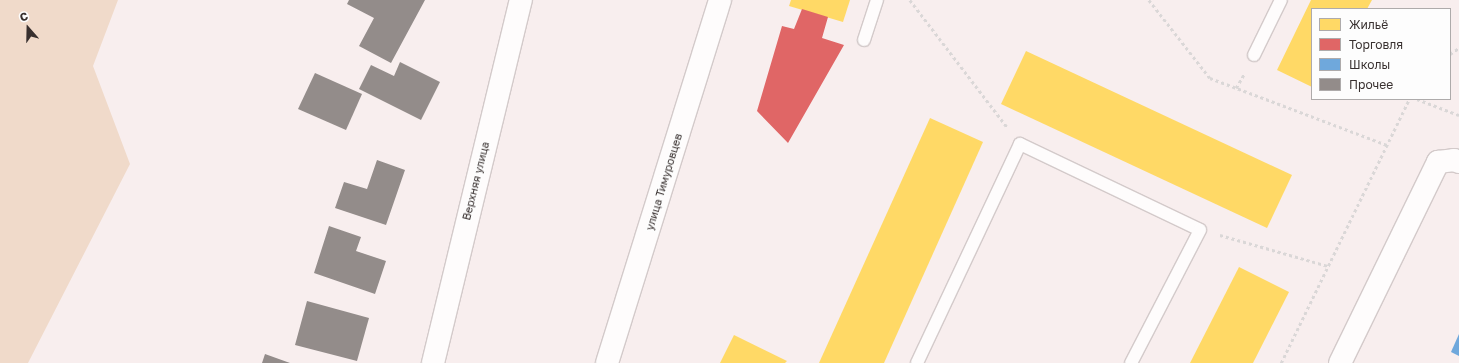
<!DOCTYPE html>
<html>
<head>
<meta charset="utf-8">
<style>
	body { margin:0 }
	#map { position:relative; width:1459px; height:363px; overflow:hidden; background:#f8eeee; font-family:"Golos Text",sans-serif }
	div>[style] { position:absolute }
	.green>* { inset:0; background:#f0daca }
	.homes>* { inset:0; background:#ffd966 }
	.shops>* { inset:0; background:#e06666 }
	.schools>* { inset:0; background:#6fa8dc }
	.building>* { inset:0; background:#938c8a }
	.path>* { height:2.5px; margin-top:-1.25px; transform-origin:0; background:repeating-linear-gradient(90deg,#dad7d7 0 3px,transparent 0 6px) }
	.roads { filter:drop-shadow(1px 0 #d3caca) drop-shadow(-1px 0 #d3caca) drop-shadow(0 1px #d3caca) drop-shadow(0 -1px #d3caca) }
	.lane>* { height:12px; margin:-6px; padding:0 6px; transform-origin:6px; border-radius:6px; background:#fefcfc }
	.street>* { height:22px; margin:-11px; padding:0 11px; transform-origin:11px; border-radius:11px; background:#fefcfc }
	.secondary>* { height:22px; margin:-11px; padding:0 11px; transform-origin:11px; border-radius:11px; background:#fefcfc }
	span { translate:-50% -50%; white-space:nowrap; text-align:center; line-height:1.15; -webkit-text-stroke:4px #fdfdfd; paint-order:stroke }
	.street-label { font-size:11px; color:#38302f }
	.legend { position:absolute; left:1311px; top:8px; width:140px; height:92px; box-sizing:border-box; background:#fdfdfd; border:1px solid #aeabab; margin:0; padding:5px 7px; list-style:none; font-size:12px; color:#38302f }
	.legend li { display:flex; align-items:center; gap:8px; height:20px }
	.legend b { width:20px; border:1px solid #aeabab }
	.north { position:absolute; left:8px; top:8px; width:40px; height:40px; -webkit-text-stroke:3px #fdfdfd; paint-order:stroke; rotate:340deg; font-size:11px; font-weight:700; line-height:16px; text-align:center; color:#38302f }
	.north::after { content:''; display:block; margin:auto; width:14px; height:18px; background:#38302f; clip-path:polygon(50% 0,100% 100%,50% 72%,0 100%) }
</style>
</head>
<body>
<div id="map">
	<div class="green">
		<div style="clip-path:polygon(0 0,118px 0,93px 66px,130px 164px,28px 363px,0 363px)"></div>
	</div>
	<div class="homes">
		<div style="clip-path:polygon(791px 0,850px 0,843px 22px,789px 6px)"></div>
		<div style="clip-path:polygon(1311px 0,1372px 0,1367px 9px,1312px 9px,1312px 87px,1277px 70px)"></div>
		<div style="clip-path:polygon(1026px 51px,1292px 175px,1267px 228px,1001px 104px)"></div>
		<div style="clip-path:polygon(930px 118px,983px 142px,884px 363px,819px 363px)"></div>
		<div style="clip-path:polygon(1239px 267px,1289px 292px,1253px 363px,1190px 363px)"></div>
		<div style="clip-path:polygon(734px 335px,787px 361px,785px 363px,720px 363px)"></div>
	</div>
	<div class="shops">
		<div style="clip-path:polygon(802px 9px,828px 17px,822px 38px,844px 45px,788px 143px,757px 111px,782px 26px,794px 29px)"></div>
	</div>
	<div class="schools">
		<div style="clip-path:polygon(1459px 334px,1459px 356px,1451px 352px)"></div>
	</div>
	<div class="building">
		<div style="clip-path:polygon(349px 0,425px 0,391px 63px,359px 46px,374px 18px,347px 4px)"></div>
		<div style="clip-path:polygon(400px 62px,440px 82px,421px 120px,359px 89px,371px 65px,394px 76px)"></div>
		<div style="clip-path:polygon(315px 73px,362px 94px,346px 130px,298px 109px)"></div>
		<div style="clip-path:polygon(377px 160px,405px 170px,386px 225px,335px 208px,344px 182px,367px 189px)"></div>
		<div style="clip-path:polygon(329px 226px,361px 237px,356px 251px,386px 261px,375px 294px,314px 273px)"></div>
		<div style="clip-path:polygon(307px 301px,369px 318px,357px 361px,295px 345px)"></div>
		<div style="clip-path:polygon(265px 354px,290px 363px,262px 363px)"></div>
	</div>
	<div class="path">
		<div style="left:910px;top:0;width:160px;rotate:52.6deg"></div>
		<div style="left:1149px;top:0;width:99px;rotate:52deg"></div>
		<div style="left:1210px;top:78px;width:189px;rotate:20.7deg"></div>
		<div style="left:1450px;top:54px;width:11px;rotate:-34deg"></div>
		<div style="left:1236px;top:88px;width:16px;rotate:-60deg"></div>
		<div style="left:1417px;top:99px;width:45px;rotate:20.9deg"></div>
		<div style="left:1220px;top:235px;width:112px;rotate:16deg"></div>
		<div style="left:1281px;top:363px;width:293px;rotate:-64.1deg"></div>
	</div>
	<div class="roads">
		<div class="lane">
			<div style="left:864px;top:40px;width:42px;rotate:-72deg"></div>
			<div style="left:1254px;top:55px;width:61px;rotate:-63.9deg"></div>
			<div style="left:917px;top:363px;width:242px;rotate:-64.8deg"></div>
			<div style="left:1020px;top:144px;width:199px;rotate:25.5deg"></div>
			<div style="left:1200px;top:230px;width:150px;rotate:117.4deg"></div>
		</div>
		<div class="street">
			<div style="left:433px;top:363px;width:374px;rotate:-76.4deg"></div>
			<div style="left:1340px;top:363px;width:224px;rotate:-64deg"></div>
			<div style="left:1438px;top:162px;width:16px;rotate:-7deg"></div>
			<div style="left:1454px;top:160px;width:5px;rotate:22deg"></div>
		</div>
		<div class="secondary">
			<div style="left:607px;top:363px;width:380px;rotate:-72.7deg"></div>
		</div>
	</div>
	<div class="street-label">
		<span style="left:476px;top:181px;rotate:-76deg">Верхняя улица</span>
		<span style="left:664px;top:182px;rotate:-73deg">улица Тимуровцев</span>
	</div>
	<ul class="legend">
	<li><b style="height:11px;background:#ffd966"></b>Жильё</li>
	<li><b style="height:11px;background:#e06666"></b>Торговля</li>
	<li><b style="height:11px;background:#6fa8dc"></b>Школы</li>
	<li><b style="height:11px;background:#938c8a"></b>Прочее</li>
	</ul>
	<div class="north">С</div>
</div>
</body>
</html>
